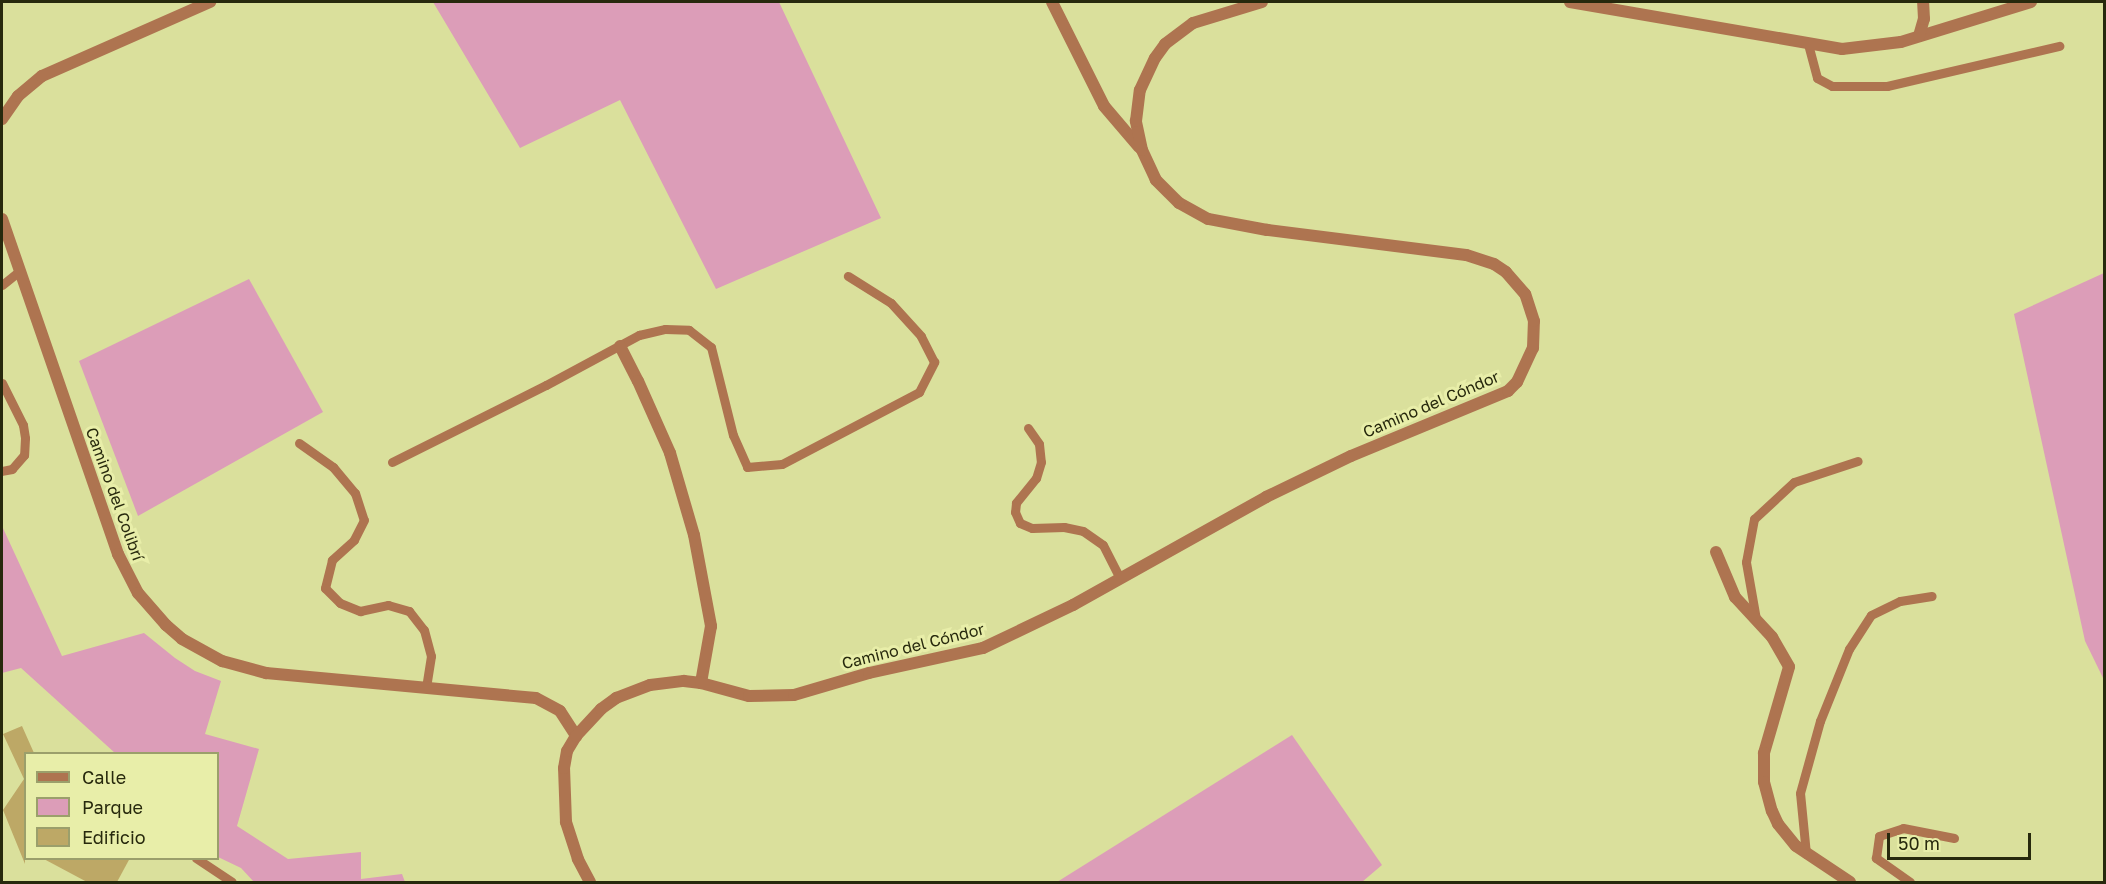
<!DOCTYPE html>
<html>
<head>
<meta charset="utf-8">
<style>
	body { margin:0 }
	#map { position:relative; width:2106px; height:884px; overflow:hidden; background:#dae09c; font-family:"Golos Text",sans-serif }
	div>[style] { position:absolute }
	.green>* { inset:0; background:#dc9db8 }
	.building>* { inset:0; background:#bda866 }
	.lane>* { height:9px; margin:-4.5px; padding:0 4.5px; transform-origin:4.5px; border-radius:4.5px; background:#ae7450 }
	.street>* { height:12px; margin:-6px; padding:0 6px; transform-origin:6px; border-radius:6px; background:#ae7450 }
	span { translate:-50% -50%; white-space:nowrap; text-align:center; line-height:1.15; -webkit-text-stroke:6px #e8eea9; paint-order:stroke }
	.street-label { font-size:16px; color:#27290d }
	.frame { position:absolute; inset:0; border:3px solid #27290d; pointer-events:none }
	.legend { position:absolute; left:24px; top:752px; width:195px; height:108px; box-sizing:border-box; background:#e8eea9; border:2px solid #9b9f6b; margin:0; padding:8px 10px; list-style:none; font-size:18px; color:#27290d }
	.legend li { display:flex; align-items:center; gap:12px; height:30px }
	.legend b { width:30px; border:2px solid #9b9f6b }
	.scale { position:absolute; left:1887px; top:833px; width:144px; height:27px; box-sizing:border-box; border:3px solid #27290d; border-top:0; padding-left:8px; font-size:18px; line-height:21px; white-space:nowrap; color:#27290d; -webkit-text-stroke:4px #e8eea9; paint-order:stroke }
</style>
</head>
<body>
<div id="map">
	<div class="green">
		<div style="clip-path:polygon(433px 2px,779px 2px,881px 218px,716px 289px,620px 100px,520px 148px)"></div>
		<div style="clip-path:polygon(2104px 273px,2104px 680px,2085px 641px,2014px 314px)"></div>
		<div style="clip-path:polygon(249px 279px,323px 412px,138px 516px,79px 361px)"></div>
		<div style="clip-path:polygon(2px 526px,62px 656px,144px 633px,175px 658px,195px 671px,221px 681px,205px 734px,259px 749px,237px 826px,288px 859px,361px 852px,361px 879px,402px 874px,405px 882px,254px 882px,241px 868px,218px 857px,218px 754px,115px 753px,21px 668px,2px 673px)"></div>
		<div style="clip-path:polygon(1292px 735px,1382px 865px,1362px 882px,1057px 882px)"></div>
	</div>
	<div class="building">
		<div style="clip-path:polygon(22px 726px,34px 753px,26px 753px,25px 864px,3px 810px,24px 779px,3px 734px)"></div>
		<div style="clip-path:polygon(42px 858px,130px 858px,117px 882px,87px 882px)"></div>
	</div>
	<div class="lane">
		<div style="left:1808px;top:44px;width:35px;rotate:75deg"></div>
		<div style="left:1817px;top:78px;width:17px;rotate:28deg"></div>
		<div style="left:1832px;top:86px;width:55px"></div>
		<div style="left:1887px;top:86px;width:177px;rotate:-13.1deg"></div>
		<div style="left:2px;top:285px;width:22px;rotate:-39deg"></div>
		<div style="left:2px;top:383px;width:47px;rotate:63.4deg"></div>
		<div style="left:23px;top:425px;width:13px;rotate:81deg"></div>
		<div style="left:25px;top:438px;width:17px;rotate:93deg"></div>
		<div style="left:24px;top:455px;width:18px;rotate:131deg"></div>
		<div style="left:12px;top:469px;width:10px;rotate:169deg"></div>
		<div style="left:1028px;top:428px;width:19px;rotate:55deg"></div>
		<div style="left:1039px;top:444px;width:18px;rotate:84deg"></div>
		<div style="left:1041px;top:462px;width:17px;rotate:107deg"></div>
		<div style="left:1036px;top:478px;width:32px;rotate:129deg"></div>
		<div style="left:1016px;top:503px;width:9px;rotate:96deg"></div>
		<div style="left:1015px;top:512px;width:12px;rotate:66deg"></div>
		<div style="left:1020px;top:523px;width:13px;rotate:23deg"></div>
		<div style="left:1032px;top:528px;width:32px;rotate:-2deg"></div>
		<div style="left:1064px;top:527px;width:19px;rotate:12deg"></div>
		<div style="left:1083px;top:531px;width:24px;rotate:35deg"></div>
		<div style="left:1103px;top:545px;width:38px;rotate:63deg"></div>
		<div style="left:299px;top:443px;width:42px;rotate:35.2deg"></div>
		<div style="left:333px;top:467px;width:34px;rotate:50deg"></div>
		<div style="left:355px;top:493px;width:28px;rotate:72deg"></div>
		<div style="left:364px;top:520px;width:22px;rotate:117deg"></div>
		<div style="left:354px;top:540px;width:30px;rotate:138deg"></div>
		<div style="left:332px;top:560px;width:29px;rotate:104deg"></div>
		<div style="left:325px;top:588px;width:21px;rotate:45deg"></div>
		<div style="left:340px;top:603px;width:22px;rotate:22deg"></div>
		<div style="left:360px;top:611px;width:29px;rotate:-12deg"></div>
		<div style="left:388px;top:605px;width:22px;rotate:16deg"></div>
		<div style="left:409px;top:611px;width:24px;rotate:52deg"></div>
		<div style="left:424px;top:630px;width:27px;rotate:75deg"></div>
		<div style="left:431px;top:656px;width:32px;rotate:99deg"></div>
		<div style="left:392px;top:462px;width:172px;rotate:-26.6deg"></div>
		<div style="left:546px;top:385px;width:106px;rotate:-28.3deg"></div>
		<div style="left:639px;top:335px;width:27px;rotate:-13deg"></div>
		<div style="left:665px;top:329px;width:24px;rotate:2deg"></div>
		<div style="left:689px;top:330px;width:28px;rotate:38deg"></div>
		<div style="left:711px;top:347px;width:91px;rotate:76deg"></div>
		<div style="left:733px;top:435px;width:35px;rotate:66deg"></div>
		<div style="left:747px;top:467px;width:35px;rotate:-5deg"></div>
		<div style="left:782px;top:464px;width:155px;rotate:-27.7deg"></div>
		<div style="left:919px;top:392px;width:34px;rotate:-63deg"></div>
		<div style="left:934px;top:362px;width:29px;rotate:-117deg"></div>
		<div style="left:921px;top:336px;width:45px;rotate:-132.3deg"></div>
		<div style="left:891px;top:303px;width:51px;rotate:-147.9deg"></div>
		<div style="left:1756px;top:619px;width:58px;rotate:-100deg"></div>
		<div style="left:1746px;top:562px;width:44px;rotate:-79.5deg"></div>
		<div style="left:1754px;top:519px;width:54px;rotate:-42.8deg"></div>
		<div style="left:1794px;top:482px;width:67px;rotate:-18.2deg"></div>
		<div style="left:1806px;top:854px;width:61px;rotate:-95.6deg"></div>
		<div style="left:1800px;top:793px;width:75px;rotate:-74.5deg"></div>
		<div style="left:1820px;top:721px;width:78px;rotate:-68.1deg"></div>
		<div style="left:1849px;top:649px;width:40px;rotate:-57.1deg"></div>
		<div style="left:1871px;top:615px;width:32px;rotate:-26deg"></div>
		<div style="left:1900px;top:601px;width:32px;rotate:-9deg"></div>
		<div style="left:196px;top:858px;width:43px;rotate:33.7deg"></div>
		<div style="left:1910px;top:882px;width:42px;rotate:-144.8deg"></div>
		<div style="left:1876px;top:858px;width:22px;rotate:-82deg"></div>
		<div style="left:1879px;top:836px;width:25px;rotate:-18deg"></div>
		<div style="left:1903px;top:828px;width:52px;rotate:11.1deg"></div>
	</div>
	<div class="street">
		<div style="left:1052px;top:2px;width:116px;rotate:63.4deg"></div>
		<div style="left:1104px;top:106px;width:54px;rotate:49.5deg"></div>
		<div style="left:1570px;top:2px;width:276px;rotate:9.8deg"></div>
		<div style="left:1842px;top:49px;width:59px;rotate:-6.8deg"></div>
		<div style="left:1901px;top:42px;width:136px;rotate:-17.1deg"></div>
		<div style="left:1919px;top:36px;width:18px;rotate:-74deg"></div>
		<div style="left:1924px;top:19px;width:17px;rotate:-93deg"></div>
		<div style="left:2px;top:119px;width:28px;rotate:-55deg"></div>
		<div style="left:18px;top:96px;width:31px;rotate:-40deg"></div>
		<div style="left:42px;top:76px;width:184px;rotate:-23.8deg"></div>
		<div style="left:2px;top:219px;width:355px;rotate:70.9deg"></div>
		<div style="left:118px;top:554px;width:44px;rotate:62.9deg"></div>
		<div style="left:138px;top:593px;width:43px;rotate:48.8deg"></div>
		<div style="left:166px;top:625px;width:21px;rotate:41deg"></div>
		<div style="left:182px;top:639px;width:46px;rotate:28.8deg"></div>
		<div style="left:222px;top:661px;width:46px;rotate:15.3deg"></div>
		<div style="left:266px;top:673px;width:271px;rotate:5.3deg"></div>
		<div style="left:536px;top:698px;width:27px;rotate:28deg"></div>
		<div style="left:560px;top:711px;width:30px;rotate:57deg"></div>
		<div style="left:620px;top:346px;width:39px;rotate:63deg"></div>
		<div style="left:638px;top:381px;width:79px;rotate:66deg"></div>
		<div style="left:670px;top:453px;width:85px;rotate:73.7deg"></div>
		<div style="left:694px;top:535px;width:93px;rotate:79.4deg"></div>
		<div style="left:711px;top:626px;width:58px;rotate:100deg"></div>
		<div style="left:1716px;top:552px;width:49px;rotate:67.1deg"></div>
		<div style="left:1735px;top:597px;width:54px;rotate:47.2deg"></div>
		<div style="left:1772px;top:637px;width:34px;rotate:60deg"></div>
		<div style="left:1789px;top:667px;width:90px;rotate:106.2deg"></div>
		<div style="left:1764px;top:753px;width:29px;rotate:90deg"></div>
		<div style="left:1764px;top:782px;width:30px;rotate:75deg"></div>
		<div style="left:1772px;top:811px;width:14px;rotate:65deg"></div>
		<div style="left:1778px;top:824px;width:28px;rotate:51deg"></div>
		<div style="left:1796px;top:846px;width:65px;rotate:33.7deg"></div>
		<div style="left:590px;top:882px;width:26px;rotate:-118deg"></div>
		<div style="left:578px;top:859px;width:39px;rotate:-108deg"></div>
		<div style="left:566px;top:822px;width:54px;rotate:-92.1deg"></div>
		<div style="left:564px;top:768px;width:17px;rotate:-80deg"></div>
		<div style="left:567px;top:751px;width:17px;rotate:-59deg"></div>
		<div style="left:576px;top:736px;width:37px;rotate:-47deg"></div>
		<div style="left:601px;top:709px;width:19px;rotate:-36deg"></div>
		<div style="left:616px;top:698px;width:36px;rotate:-21deg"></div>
		<div style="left:650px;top:685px;width:34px;rotate:-7deg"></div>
		<div style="left:684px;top:681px;width:17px;rotate:7deg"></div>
		<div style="left:701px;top:683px;width:50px;rotate:15.2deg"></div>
		<div style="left:749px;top:696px;width:45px;rotate:-1.3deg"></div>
		<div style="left:794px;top:695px;width:78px;rotate:-16.3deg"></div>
		<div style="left:869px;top:673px;width:117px;rotate:-12.4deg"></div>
		<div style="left:983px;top:648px;width:100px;rotate:-25.5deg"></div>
		<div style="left:1073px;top:605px;width:221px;rotate:-29.2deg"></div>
		<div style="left:1266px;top:497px;width:94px;rotate:-25.8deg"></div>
		<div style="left:1351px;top:456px;width:170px;rotate:-22.5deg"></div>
		<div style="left:1508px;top:391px;width:13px;rotate:-45deg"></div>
		<div style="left:1517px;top:382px;width:38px;rotate:-65deg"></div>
		<div style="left:1533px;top:348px;width:27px;rotate:-88deg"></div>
		<div style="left:1534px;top:321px;width:28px;rotate:-108deg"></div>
		<div style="left:1525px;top:294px;width:29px;rotate:-131deg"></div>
		<div style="left:1506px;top:272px;width:14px;rotate:-146deg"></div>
		<div style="left:1494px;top:264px;width:29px;rotate:-162deg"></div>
		<div style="left:1466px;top:255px;width:201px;rotate:-172.8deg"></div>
		<div style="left:1267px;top:230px;width:60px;rotate:-169.4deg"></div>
		<div style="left:1208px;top:219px;width:33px;rotate:-151deg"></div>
		<div style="left:1179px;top:203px;width:33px;rotate:-135deg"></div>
		<div style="left:1156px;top:180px;width:33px;rotate:-115deg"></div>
		<div style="left:1142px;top:150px;width:30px;rotate:-102deg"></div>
		<div style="left:1136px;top:121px;width:31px;rotate:-83deg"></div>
		<div style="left:1140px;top:90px;width:35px;rotate:-65deg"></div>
		<div style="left:1155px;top:58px;width:17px;rotate:-54deg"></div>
		<div style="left:1165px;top:44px;width:35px;rotate:-37deg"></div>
		<div style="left:1193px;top:23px;width:72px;rotate:-16.9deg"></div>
	</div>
	<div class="street-label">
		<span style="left:1431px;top:404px;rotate:-23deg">Camino del Cóndor</span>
		<span style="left:115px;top:494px;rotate:70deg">Camino del Colibrí</span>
		<span style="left:913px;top:646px;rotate:-14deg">Camino del Cóndor</span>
	</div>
	<div class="frame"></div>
	<ul class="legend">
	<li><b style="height:8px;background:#ae7450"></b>Calle</li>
	<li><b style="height:16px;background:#dc9db8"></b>Parque</li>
	<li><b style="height:16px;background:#bda866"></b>Edificio</li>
	</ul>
	<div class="scale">50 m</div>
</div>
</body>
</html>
